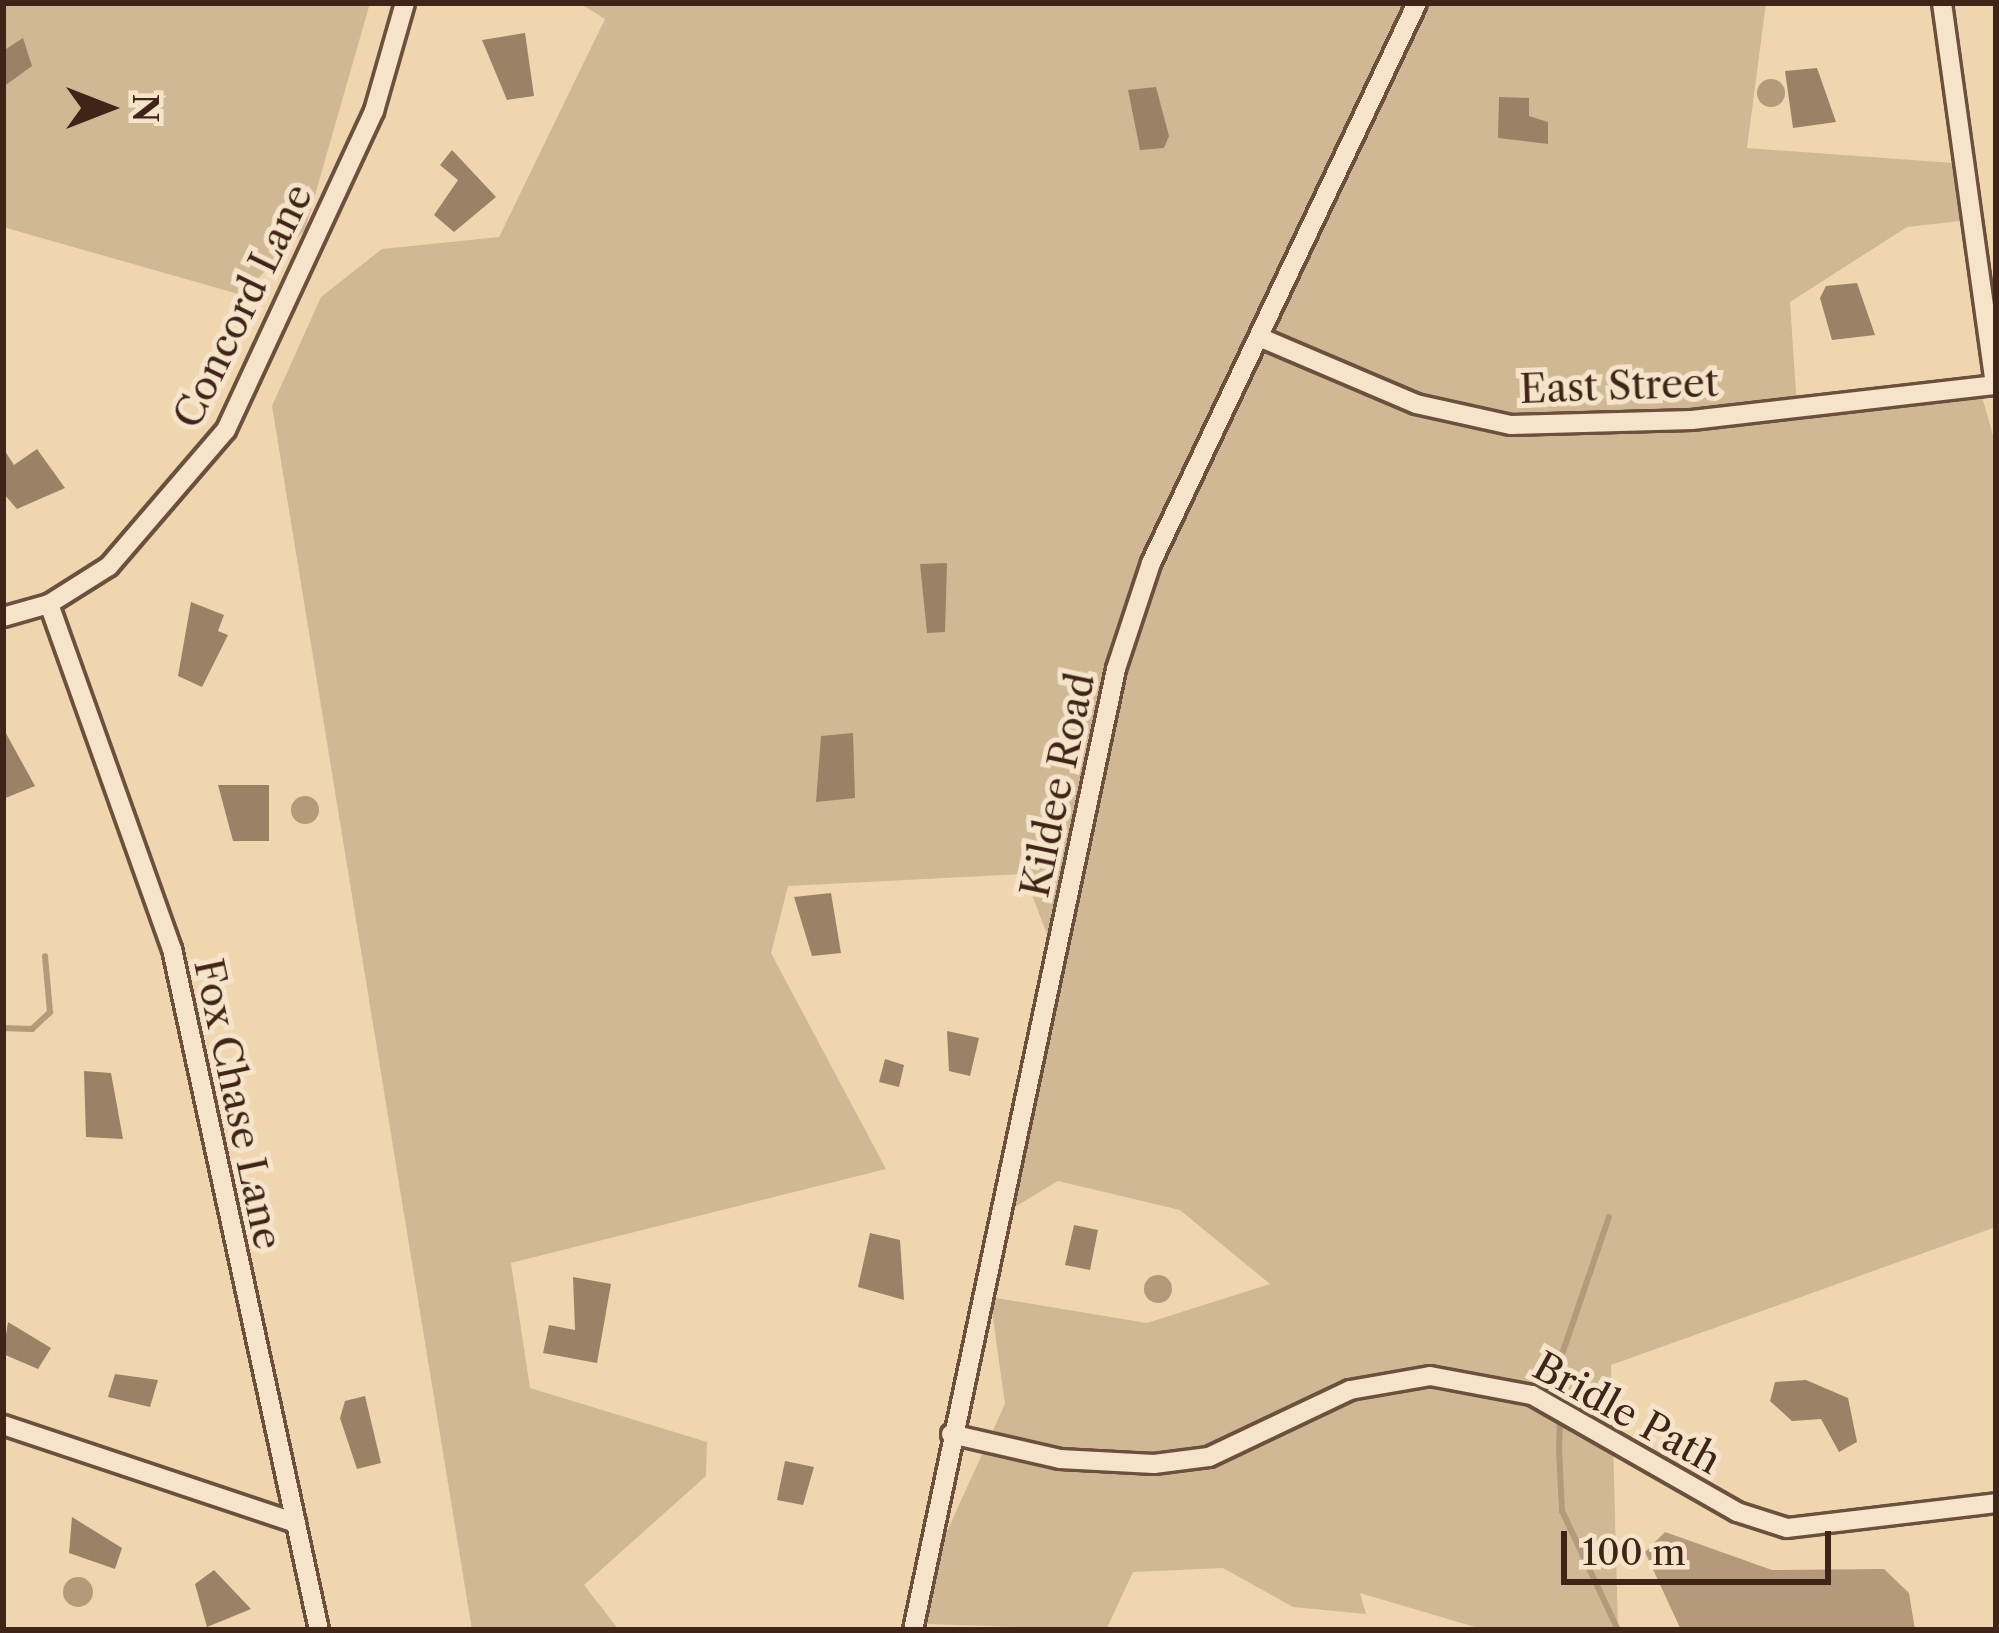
<!DOCTYPE html>
<html>
<head>
<meta charset="utf-8">
<style>
	body { margin:0 }
	#map { position:relative; width:1999px; height:1633px; overflow:hidden; background:#efd6ae; font-family:"Libre Caslon Text",serif }
	div>[style] { position:absolute }
	.green>* { inset:0; background:#d1b894 }
	.water>* { inset:0; background:#b4997b }
	.round { border-radius:50% }
	.stream>* { height:6px; margin:-3px; padding:0 3px; transform-origin:3px; border-radius:3px; background:#b4997b }
	.building>* { inset:0; background:#9b8166 }
	.roads { filter:drop-shadow(3px 0 #6c503d) drop-shadow(-3px 0 #6c503d) drop-shadow(0 3px #6c503d) drop-shadow(0 -3px #6c503d) }
	.street>* { height:18px; margin:-9px; padding:0 9px; transform-origin:9px; border-radius:9px; background:#f5e4ca }
	span { translate:-50% -50%; white-space:nowrap; text-align:center; line-height:1.15; -webkit-text-stroke:10px #f5e4ca; paint-order:stroke }
	.street-label { font-size:39px; color:#402417 }
	.frame { position:absolute; inset:0; border:6px solid #402417; pointer-events:none }
	.north { position:absolute; left:48px; top:48px; width:120px; height:120px; -webkit-text-stroke:9px #f5e4ca; paint-order:stroke; rotate:90deg; font-size:33px; font-weight:700; line-height:48px; text-align:center; color:#402417 }
	.north::after { content:''; display:block; margin:auto; width:42px; height:54px; background:#402417; clip-path:polygon(50% 0,100% 100%,50% 72%,0 100%) }
	.scale { position:absolute; left:1561px; top:1531px; width:270px; height:54px; box-sizing:border-box; border:6px solid #402417; border-top:0; padding-left:15px; font-size:36px; line-height:42px; white-space:nowrap; color:#402417; -webkit-text-stroke:9px #f5e4ca; paint-order:stroke }
</style>
</head>
<body>
<div id="map">
	<div class="green">
		<div style="clip-path:polygon(3px 3px,370px 3px,305px 230px,242px 295px,3px 227px)"></div>
		<div style="clip-path:polygon(579px 3px,1766px 3px,1747px 148px,1953px 163px,1960px 221px,1907px 227px,1790px 302px,1797px 408px,1979px 386px,1996px 446px,1996px 1227px,1611px 1365px,1618px 1630px,1485px 1630px,1360px 1593px,1366px 1614px,1293px 1607px,1223px 1568px,1133px 1572px,1106px 1630px,924px 1624px,938px 1551px,1005px 1404px,990px 1297px,1147px 1323px,1270px 1284px,1180px 1210px,1058px 1181px,1008px 1211px,1055px 955px,1024px 874px,788px 886px,771px 953px,886px 1169px,511px 1263px,530px 1388px,707px 1442px,706px 1476px,584px 1585px,619px 1630px,472px 1630px,272px 406px,321px 297px,382px 249px,499px 237px,605px 19px)"></div>
	</div>
	<div class="water">
		<div class="round" style="left:1757px;top:79px;width:28px;height:28px"></div>
		<div class="round" style="left:291px;top:796px;width:28px;height:28px"></div>
		<div class="round" style="left:1144px;top:1275px;width:28px;height:28px"></div>
		<div style="clip-path:polygon(1665px 1532px,1772px 1570px,1884px 1569px,1909px 1593px,1915px 1630px,1681px 1630px,1645px 1552px)"></div>
		<div class="round" style="left:63px;top:1577px;width:30px;height:30px"></div>
	</div>
	<div class="stream">
		<div style="left:3px;top:1028px;width:29px;rotate:2deg"></div>
		<div style="left:32px;top:1029px;width:25px;rotate:-43deg"></div>
		<div style="left:50px;top:1012px;width:56px;rotate:-95.1deg"></div>
		<div style="left:1609px;top:1217px;width:145px;rotate:108.9deg"></div>
		<div style="left:1562px;top:1354px;width:95px;rotate:91.8deg"></div>
		<div style="left:1559px;top:1449px;width:62px;rotate:87.2deg"></div>
		<div style="left:1562px;top:1511px;width:132px;rotate:64.8deg"></div>
	</div>
	<div class="building">
		<div style="clip-path:polygon(525px 33px,534px 96px,507px 100px,482px 40px)"></div>
		<div style="clip-path:polygon(23px 38px,32px 66px,3px 87px,3px 51px)"></div>
		<div style="clip-path:polygon(1817px 68px,1836px 122px,1793px 128px,1785px 71px)"></div>
		<div style="clip-path:polygon(1156px 87px,1169px 136px,1164px 148px,1140px 150px,1128px 90px)"></div>
		<div style="clip-path:polygon(1499px 97px,1529px 98px,1529px 116px,1548px 122px,1548px 144px,1498px 138px)"></div>
		<div style="clip-path:polygon(452px 150px,496px 197px,454px 232px,434px 215px,458px 180px,440px 165px)"></div>
		<div style="clip-path:polygon(1857px 283px,1875px 335px,1832px 340px,1820px 298px,1826px 286px)"></div>
		<div style="clip-path:polygon(3px 448px,14px 465px,37px 449px,65px 488px,17px 509px,3px 493px)"></div>
		<div style="clip-path:polygon(947px 563px,945px 632px,927px 633px,920px 564px)"></div>
		<div style="clip-path:polygon(191px 602px,224px 615px,218px 631px,228px 635px,202px 687px,178px 676px)"></div>
		<div style="clip-path:polygon(3px 728px,35px 786px,3px 799px)"></div>
		<div style="clip-path:polygon(853px 733px,855px 798px,816px 802px,821px 736px)"></div>
		<div style="clip-path:polygon(218px 785px,269px 785px,269px 841px,233px 841px)"></div>
		<div style="clip-path:polygon(831px 893px,841px 953px,812px 956px,794px 897px)"></div>
		<div style="clip-path:polygon(947px 1031px,979px 1038px,970px 1076px,949px 1071px)"></div>
		<div style="clip-path:polygon(885px 1059px,904px 1065px,899px 1087px,879px 1082px)"></div>
		<div style="clip-path:polygon(84px 1071px,111px 1073px,123px 1139px,86px 1137px)"></div>
		<div style="clip-path:polygon(1074px 1225px,1098px 1230px,1090px 1270px,1065px 1265px)"></div>
		<div style="clip-path:polygon(870px 1233px,900px 1240px,904px 1300px,858px 1287px)"></div>
		<div style="clip-path:polygon(573px 1277px,611px 1284px,597px 1363px,543px 1353px,549px 1325px,575px 1330px)"></div>
		<div style="clip-path:polygon(8px 1322px,51px 1348px,38px 1369px,3px 1354px)"></div>
		<div style="clip-path:polygon(115px 1374px,158px 1380px,150px 1407px,108px 1397px)"></div>
		<div style="clip-path:polygon(1806px 1380px,1848px 1398px,1857px 1442px,1839px 1452px,1821px 1419px,1792px 1421px,1770px 1401px,1775px 1382px)"></div>
		<div style="clip-path:polygon(365px 1396px,381px 1463px,357px 1469px,340px 1418px,345px 1401px)"></div>
		<div style="clip-path:polygon(785px 1461px,814px 1467px,803px 1505px,777px 1500px)"></div>
		<div style="clip-path:polygon(72px 1517px,122px 1548px,115px 1569px,69px 1553px)"></div>
		<div style="clip-path:polygon(214px 1570px,251px 1609px,207px 1627px,195px 1584px)"></div>
	</div>
	<div class="roads">
		<div class="street">
			<div style="left:1942px;top:3px;width:386px;rotate:82.1deg"></div>
			<div style="left:1259px;top:337px;width:171px;rotate:23.1deg"></div>
			<div style="left:1416px;top:404px;width:97px;rotate:12.5deg"></div>
			<div style="left:1511px;top:425px;width:181px;rotate:-1.6deg"></div>
			<div style="left:1692px;top:420px;width:306px;rotate:-6.6deg"></div>
			<div style="left:49px;top:604px;width:366px;rotate:70.4deg"></div>
			<div style="left:172px;top:949px;width:697px;rotate:77.82deg"></div>
			<div style="left:3px;top:617px;width:48px;rotate:-15.8deg"></div>
			<div style="left:49px;top:604px;width:71px;rotate:-32.3deg"></div>
			<div style="left:109px;top:566px;width:179px;rotate:-49.3deg"></div>
			<div style="left:226px;top:430px;width:352px;rotate:-65.1deg"></div>
			<div style="left:374px;top:111px;width:112px;rotate:-74deg"></div>
			<div style="left:3px;top:1425px;width:309px;rotate:18.5deg"></div>
			<div style="left:951px;top:1434px;width:112px;rotate:12.9deg"></div>
			<div style="left:1060px;top:1459px;width:94px;rotate:3deg"></div>
			<div style="left:1154px;top:1464px;width:55px;rotate:-7.3deg"></div>
			<div style="left:1209px;top:1457px;width:156px;rotate:-25.4deg"></div>
			<div style="left:1350px;top:1390px;width:81px;rotate:-9.9deg"></div>
			<div style="left:1430px;top:1376px;width:104px;rotate:10.6deg"></div>
			<div style="left:1532px;top:1395px;width:236px;rotate:29.7deg"></div>
			<div style="left:1737px;top:1512px;width:52px;rotate:17.7deg"></div>
			<div style="left:1787px;top:1528px;width:210px;rotate:-6.8deg"></div>
			<div style="left:913px;top:1630px;width:982px;rotate:-78.07deg"></div>
			<div style="left:1116px;top:669px;width:112px;rotate:-71.7deg"></div>
			<div style="left:1151px;top:563px;width:620px;rotate:-64.59deg"></div>
		</div>
	</div>
	<div class="street-label">
		<span style="left:243px;top:306px;rotate:-64deg">Concord Lane</span>
		<span style="left:1619px;top:386px;rotate:-2deg">East Street</span>
		<span style="left:1058px;top:785px;rotate:-78deg">Kildee Road</span>
		<span style="left:238px;top:1104px;rotate:78deg">Fox Chase Lane</span>
		<span style="left:1627px;top:1413px;rotate:29deg">Bridle Path</span>
	</div>
	<div class="frame"></div>
	<div class="north">N</div>
	<div class="scale">100 m</div>
</div>
</body>
</html>
